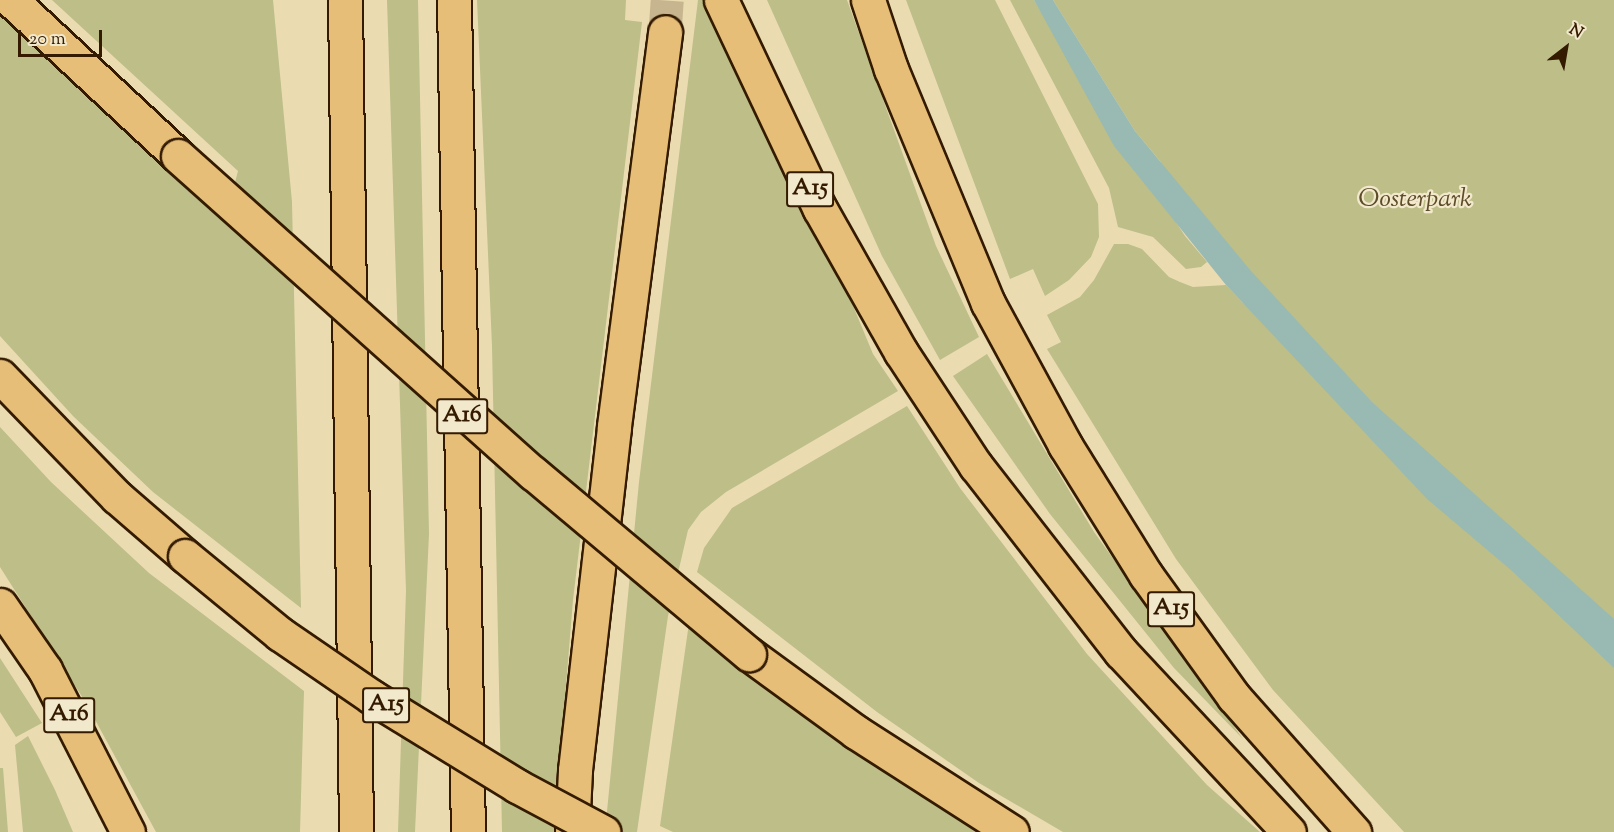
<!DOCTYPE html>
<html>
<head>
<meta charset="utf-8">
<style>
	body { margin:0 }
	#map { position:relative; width:1614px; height:832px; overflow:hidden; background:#ebdbb1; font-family:"Sorts Mill Goudy",serif }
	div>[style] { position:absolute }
	.green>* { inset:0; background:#bdbe88 }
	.water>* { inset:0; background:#99bab2 }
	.motorway-tunnel>* { height:33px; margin-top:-16.5px; transform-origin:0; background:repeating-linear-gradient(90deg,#c6b58e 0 33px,transparent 0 49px) }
	.roads { filter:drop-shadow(2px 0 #341b00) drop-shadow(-2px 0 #341b00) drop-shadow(0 2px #341b00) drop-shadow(0 -2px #341b00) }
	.motorway>* { height:33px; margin:-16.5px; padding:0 16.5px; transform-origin:16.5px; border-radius:16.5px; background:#e6be78 }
	.bridges { filter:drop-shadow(2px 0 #341b00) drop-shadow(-2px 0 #341b00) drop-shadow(0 2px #341b00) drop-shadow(0 -2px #341b00) }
	.motorway-bridge>* { height:33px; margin:-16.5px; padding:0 16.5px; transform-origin:16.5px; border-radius:16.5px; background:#e6be78 }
	span { translate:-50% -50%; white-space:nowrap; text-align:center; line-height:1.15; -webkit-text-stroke:4.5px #f2e8cc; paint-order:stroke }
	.shield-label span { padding:2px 4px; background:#f2e8cc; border:2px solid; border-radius:4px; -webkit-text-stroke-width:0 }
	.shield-label { font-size:24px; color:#341b00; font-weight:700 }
	.park-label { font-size:26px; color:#5d4c29; font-style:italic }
	.north { position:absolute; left:1536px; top:18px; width:60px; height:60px; -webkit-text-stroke:4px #f2e8cc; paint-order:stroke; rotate:31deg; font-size:16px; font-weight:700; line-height:24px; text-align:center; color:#341b00 }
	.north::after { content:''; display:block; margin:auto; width:21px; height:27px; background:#341b00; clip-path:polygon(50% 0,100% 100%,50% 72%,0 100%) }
	.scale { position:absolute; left:18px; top:30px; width:84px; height:27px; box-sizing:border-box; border:3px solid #341b00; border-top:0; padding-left:8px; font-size:18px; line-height:21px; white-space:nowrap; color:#341b00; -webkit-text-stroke:4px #f2e8cc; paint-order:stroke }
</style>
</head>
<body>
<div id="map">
	<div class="green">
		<div style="clip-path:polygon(52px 0,273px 0,292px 202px,301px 608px,153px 492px,73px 416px,0 336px,0 3px,227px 213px,238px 171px)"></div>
		<div style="clip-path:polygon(387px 0,418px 0,429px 534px,415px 832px,398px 832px,406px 591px)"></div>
		<div style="clip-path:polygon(477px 0,626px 0,625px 20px,642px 22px,573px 600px,554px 832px,502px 832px,492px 346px)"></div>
		<div style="clip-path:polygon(698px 0,706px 0,844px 284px,873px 354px,898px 391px,726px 492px,701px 512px,688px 530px,668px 616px,637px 832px,605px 832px,639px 482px)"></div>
		<div style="clip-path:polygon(767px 0,847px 0,936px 246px,979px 337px,940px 360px,882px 256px)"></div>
		<div style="clip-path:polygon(906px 0,995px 0,1098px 204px,1099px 237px,1091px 257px,1069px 280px,1045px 296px,1033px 269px,1010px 279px)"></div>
		<div style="clip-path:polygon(1010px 0,1034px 0,1070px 61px,1185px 236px,1207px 262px,1201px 267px,1186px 269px,1153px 237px,1118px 227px,1109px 188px)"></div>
		<div style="clip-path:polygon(1053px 0,1614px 0,1614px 832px,1404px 832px,1273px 690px,1176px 559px,1047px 349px,1061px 342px,1047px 315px,1080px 297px,1094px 280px,1114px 244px,1128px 244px,1142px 249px,1169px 277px,1180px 282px,1193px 287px,1226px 285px,1244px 304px,1160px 161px,1135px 131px)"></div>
		<div style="clip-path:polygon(987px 354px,1094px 532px,1243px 739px,1174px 668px,1050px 514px,953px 376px)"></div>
		<div style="clip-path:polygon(907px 406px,960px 488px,1087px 654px,1207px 785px,1260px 832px,1063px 832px,979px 783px,877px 712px,697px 572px,704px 548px,732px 508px)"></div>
		<div style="clip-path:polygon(0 427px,51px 482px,149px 573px,304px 691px,300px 832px,156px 832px,86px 703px,0 567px)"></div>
		<div style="clip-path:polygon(690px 616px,984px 832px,673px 832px,660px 826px)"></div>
		<div style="clip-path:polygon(0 658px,42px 723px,16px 737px,0 712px)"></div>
		<div style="clip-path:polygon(28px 736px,55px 790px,73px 832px,23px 832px,15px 745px)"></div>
		<div style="clip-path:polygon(0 768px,3px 768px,8px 832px,0 832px)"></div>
	</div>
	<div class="water">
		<div style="clip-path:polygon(1034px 0,1053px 0,1135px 131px,1251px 271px,1372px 402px,1614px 619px,1614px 668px,1511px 570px,1427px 499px,1226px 285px,1114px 146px)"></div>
	</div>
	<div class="motorway-tunnel">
		<div style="left:665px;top:32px;width:32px;rotate:-86deg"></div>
	</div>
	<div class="roads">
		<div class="motorway">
			<div style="left:11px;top:0;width:229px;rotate:43deg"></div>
			<div style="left:345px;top:0;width:832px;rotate:89.24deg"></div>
			<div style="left:454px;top:0;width:832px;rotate:89.04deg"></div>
			<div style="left:721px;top:0;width:231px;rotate:64.7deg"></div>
			<div style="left:820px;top:209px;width:164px;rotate:60.5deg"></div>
			<div style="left:901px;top:352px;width:136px;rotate:56.7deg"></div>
			<div style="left:976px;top:466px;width:236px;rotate:52.1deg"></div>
			<div style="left:1121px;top:652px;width:246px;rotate:47deg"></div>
			<div style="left:868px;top:0;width:73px;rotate:71.6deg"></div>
			<div style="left:891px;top:69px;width:253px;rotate:67.5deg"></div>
			<div style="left:988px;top:303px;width:162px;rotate:61.5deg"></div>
			<div style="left:1065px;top:445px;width:153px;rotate:58.1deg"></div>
			<div style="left:1146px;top:575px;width:150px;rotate:54.2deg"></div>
			<div style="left:1234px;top:697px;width:181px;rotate:48.4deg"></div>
			<div style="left:0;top:376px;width:168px;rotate:46deg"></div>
			<div style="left:117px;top:497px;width:90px;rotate:40.9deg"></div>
			<div style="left:0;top:605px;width:79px;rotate:55.3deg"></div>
			<div style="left:45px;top:670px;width:182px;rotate:62.9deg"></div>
			<div style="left:749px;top:654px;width:132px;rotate:36.1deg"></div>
			<div style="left:856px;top:732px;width:185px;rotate:32.7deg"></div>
			<div style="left:572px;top:832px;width:62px;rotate:-87.2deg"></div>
			<div style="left:575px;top:770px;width:346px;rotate:-83.5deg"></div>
			<div style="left:614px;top:426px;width:397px;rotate:-82.6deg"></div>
		</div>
	</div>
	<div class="bridges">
		<div class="motorway-bridge">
			<div style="left:178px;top:156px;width:476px;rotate:41.8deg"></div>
			<div style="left:533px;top:473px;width:282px;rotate:40deg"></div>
			<div style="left:185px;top:556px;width:123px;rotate:39.4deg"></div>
			<div style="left:280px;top:634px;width:112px;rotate:34.4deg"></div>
			<div style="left:372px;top:697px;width:170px;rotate:31.5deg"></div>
			<div style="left:517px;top:786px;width:98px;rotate:28.1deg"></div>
		</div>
	</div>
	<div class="shield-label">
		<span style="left:810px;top:189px">A15</span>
		<span style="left:462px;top:416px">A16</span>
		<span style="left:1171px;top:609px">A15</span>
		<span style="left:386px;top:705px">A15</span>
		<span style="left:69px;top:715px">A16</span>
	</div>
	<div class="park-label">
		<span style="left:1415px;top:200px">Oosterpark</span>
	</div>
	<div class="north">N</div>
	<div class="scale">20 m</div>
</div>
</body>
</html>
